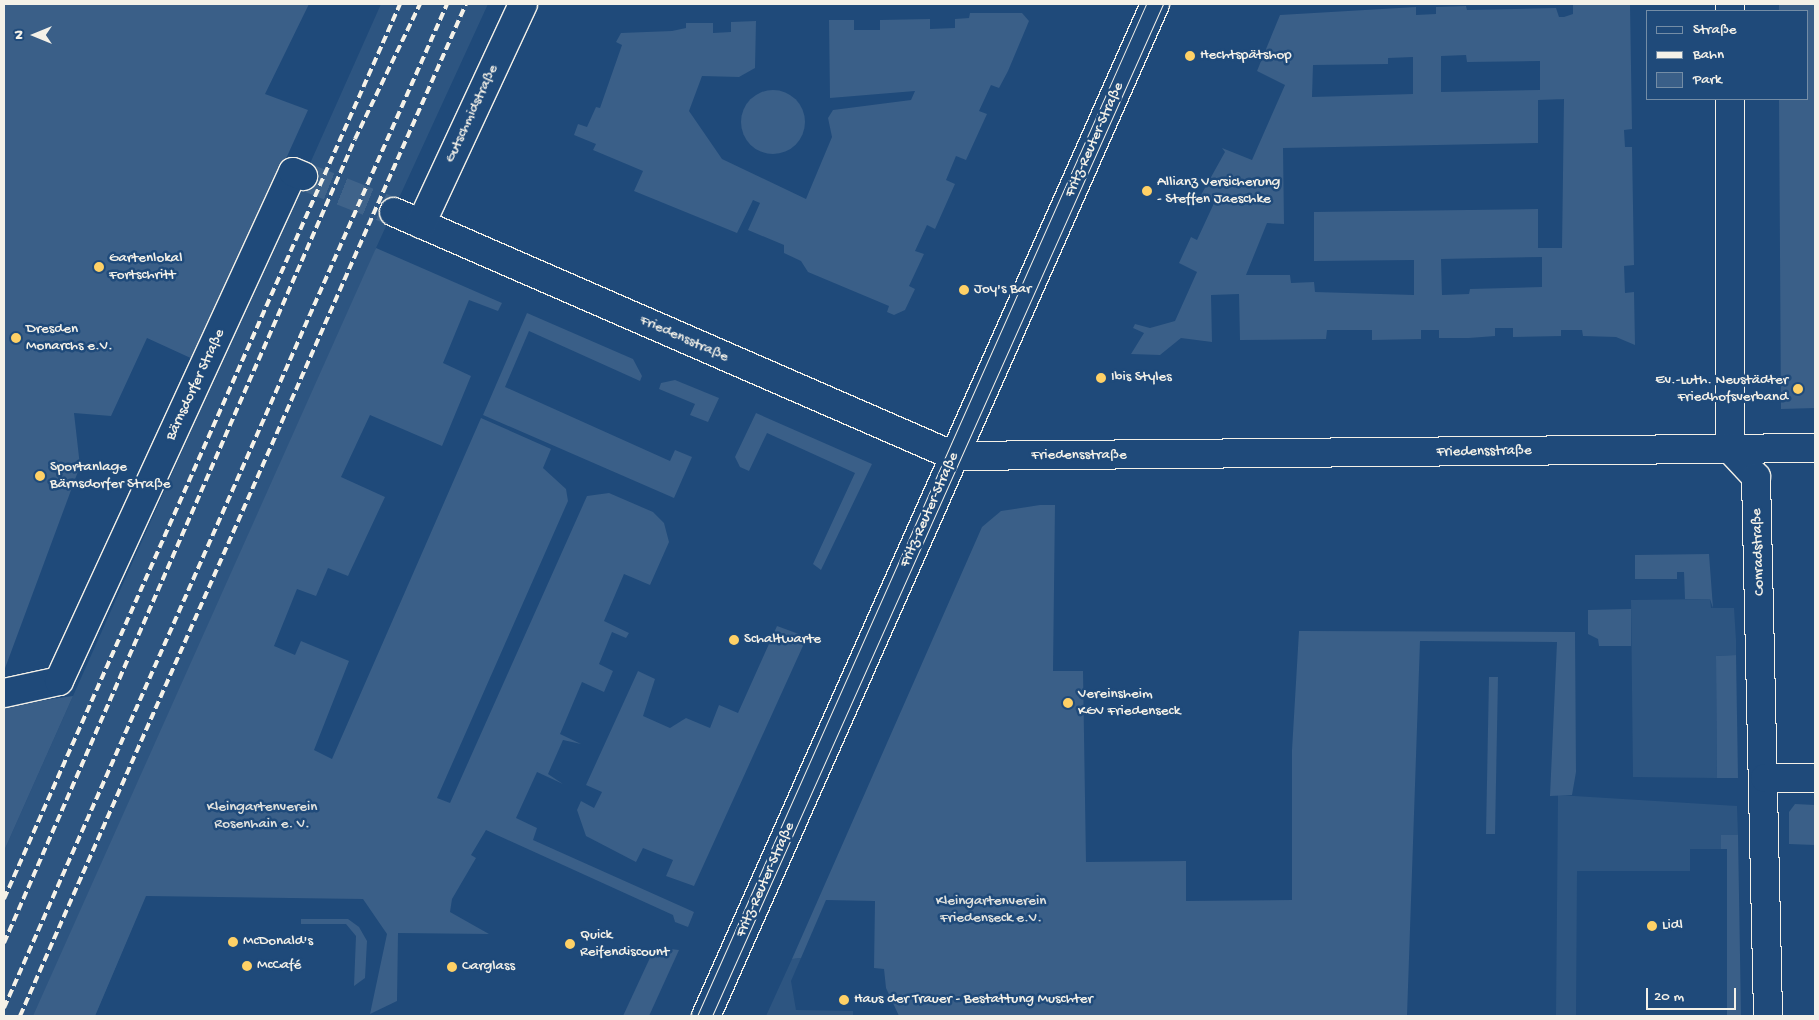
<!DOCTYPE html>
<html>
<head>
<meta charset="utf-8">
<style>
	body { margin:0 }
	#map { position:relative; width:1819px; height:1020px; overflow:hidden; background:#1f4a7a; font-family:"Gochi Hand",sans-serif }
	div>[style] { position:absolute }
	.built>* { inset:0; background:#2d5581 }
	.green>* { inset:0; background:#3a5f88 }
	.round { border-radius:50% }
	.minor-tunnel>* { height:28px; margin-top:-14px; transform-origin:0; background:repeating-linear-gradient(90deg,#3f638a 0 28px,transparent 0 42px) }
	.roads { filter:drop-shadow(1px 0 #f4f1e8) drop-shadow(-1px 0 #f4f1e8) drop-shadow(0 1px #f4f1e8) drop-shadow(0 -1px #f4f1e8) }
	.minor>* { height:28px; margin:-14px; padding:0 14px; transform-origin:14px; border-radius:14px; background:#1f4a7a }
	.major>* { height:28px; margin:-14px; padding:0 14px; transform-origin:14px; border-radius:14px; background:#1f4a7a }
	.tram>* { height:1px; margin:-0.5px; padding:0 0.5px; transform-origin:0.5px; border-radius:0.5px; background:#f4f1e8 }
	.rail>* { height:4px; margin-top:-2px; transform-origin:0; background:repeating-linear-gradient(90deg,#f4f1e8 0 8px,transparent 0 12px) }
	.dots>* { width:14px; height:14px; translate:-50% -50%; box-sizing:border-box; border:2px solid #1f4a7a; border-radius:50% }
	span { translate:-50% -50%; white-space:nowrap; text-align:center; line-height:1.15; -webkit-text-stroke:5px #1f4a7a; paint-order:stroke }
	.poi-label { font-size:15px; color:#f4f1e8 }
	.left { translate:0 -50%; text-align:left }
	.right { translate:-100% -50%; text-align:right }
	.street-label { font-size:15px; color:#f4f1e8 }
	.park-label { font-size:15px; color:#e1e2de }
	.frame { position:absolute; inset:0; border:5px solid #f4f1e8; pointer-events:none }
	.legend { position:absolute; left:1646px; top:10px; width:162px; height:90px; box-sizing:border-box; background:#1f4a7a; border:1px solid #748da6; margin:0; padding:6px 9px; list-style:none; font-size:15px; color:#f4f1e8 }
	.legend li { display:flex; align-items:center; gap:10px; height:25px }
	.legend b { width:25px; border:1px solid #748da6 }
	.north { position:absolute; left:10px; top:10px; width:50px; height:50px; -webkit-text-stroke:4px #1f4a7a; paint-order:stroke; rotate:270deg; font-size:14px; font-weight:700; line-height:20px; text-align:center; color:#f4f1e8 }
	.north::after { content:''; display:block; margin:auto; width:18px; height:22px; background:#f4f1e8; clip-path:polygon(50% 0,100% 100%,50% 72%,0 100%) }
	.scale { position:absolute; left:1646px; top:988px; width:90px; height:22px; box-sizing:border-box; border:2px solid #f4f1e8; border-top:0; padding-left:6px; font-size:15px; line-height:18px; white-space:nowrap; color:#f4f1e8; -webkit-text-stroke:4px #1f4a7a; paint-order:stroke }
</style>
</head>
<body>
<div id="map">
	<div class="built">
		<div style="clip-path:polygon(381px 4px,488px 4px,376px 248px,290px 553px,95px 1016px,4px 1016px,4px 851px)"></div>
		<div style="clip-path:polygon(1710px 599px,1711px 608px,1734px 608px,1736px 640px,1736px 655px,1716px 656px,1717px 778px,1633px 777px,1631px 600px)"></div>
		<div style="clip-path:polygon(1558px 795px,1737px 806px,1738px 835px,1721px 835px,1721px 849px,1690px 849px,1690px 871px,1577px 871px,1576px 1016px,1556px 1016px)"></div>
		<div style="clip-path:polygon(801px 958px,791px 981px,796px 1010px,853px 1011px,853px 1016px,766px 1016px,792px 959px)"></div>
	</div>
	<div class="green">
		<div style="clip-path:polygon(4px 4px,309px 4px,265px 94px,308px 110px,195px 360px,147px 338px,111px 416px,74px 413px,80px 466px,4px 671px)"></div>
		<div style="clip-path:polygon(evenodd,1573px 4px,1630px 4px,1632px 129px,1624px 130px,1625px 147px,1632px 147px,1634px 265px,1624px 266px,1625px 293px,1634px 292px,1635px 345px,1616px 337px,1583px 336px,1582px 330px,1561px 330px,1561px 336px,1513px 337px,1513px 328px,1495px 328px,1495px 336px,1469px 338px,1439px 338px,1439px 330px,1421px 330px,1421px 339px,1372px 340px,1372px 330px,1327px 330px,1326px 339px,1240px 340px,1239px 294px,1211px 295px,1212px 342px,1181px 338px,1160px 355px,1131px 354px,1144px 333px,1133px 328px,1135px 324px,1150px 328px,1175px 321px,1197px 272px,1179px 263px,1191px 237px,1197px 240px,1215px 201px,1201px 195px,1225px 152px,1222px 148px,1252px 160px,1285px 85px,1257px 71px,1280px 15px,1416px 7px,1416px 15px,1436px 14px,1436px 7px,1466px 6px,1467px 10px,1556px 8px,1559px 17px,1564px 17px,1573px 14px,1573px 4px,1466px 55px,1467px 62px,1540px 61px,1540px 90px,1441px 92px,1441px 56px,1466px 55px,1573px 4px,1413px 57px,1413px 94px,1312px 97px,1313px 65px,1388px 64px,1388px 58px,1413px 57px,1573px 4px,1564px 99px,1562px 248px,1538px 248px,1538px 209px,1314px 212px,1314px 261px,1414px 260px,1414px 295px,1315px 292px,1314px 282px,1291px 283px,1290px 275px,1246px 275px,1267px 223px,1284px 224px,1283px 148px,1538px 143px,1538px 100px,1564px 99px,1573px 4px,1542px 257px,1542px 287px,1470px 289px,1469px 294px,1442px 295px,1441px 259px,1542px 257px)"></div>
		<div style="clip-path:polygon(1779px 4px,1815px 4px,1815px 408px,1781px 409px,1779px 99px,1808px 99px,1808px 11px,1779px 11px)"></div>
		<div style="clip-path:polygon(970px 13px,1022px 13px,1029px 21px,1008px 71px,999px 88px,991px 85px,979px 111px,987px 114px,966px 160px,956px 156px,946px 180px,955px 184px,935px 229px,927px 225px,915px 251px,924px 254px,909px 286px,915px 289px,905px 310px,894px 315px,887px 312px,889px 306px,808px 272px,801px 261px,784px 253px,784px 245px,748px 230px,760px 203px,753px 200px,737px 233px,634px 191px,643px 171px,593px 150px,596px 144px,574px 135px,578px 124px,587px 127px,596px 107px,600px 108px,622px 45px,616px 42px,621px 33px,672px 31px,686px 28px,686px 23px,713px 23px,713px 33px,731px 32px,731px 22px,756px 21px,755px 68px,739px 77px,702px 76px,689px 111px,722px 159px,806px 199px,832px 137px,828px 118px,833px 110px,911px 100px,915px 91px,830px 98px,829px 20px,854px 20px,854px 30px,880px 30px,880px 20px,930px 19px,930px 29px,955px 28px,955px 19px,969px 18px)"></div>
		<div class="round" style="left:741px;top:90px;width:64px;height:64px"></div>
		<div style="clip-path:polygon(376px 248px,502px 303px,498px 311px,469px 300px,443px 363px,471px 376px,442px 446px,370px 415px,341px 477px,385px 497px,348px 576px,328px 568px,316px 596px,297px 589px,274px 646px,295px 655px,301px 641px,349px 661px,314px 750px,332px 759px,481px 418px,551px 449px,543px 468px,566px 489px,568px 501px,437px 798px,450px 803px,587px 496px,609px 493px,653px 512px,664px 523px,669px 542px,650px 585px,624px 574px,604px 621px,629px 633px,626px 638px,612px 632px,599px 664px,613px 671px,604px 692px,582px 682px,560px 734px,581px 744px,563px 740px,548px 774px,563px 784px,537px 772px,516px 818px,537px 828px,533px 840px,694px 912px,688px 927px,675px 922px,673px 915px,486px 830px,471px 855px,476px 858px,452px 899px,450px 912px,489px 934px,398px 933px,397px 1001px,370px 1014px,387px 934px,363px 899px,146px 896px,95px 1016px,33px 1016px)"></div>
		<div style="clip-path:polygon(527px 313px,633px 359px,642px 376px,640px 381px,529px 331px,505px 387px,670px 461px,675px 450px,692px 457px,674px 498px,483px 415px)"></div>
		<div style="clip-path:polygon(675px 380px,719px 398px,708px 422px,690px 415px,695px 404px,659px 389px,661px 383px)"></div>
		<div style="clip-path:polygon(756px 413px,872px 464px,821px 570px,813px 564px,855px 473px,767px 433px,749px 471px,740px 467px,735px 457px)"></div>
		<div style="clip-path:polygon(1040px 505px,1055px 505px,1053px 671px,1083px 671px,1086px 862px,1186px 861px,1186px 901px,1292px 900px,1292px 750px,1299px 631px,1575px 632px,1576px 772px,1572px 795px,1550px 796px,1557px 642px,1420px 641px,1407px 1016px,899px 1016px,886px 988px,884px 969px,874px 968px,875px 901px,826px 900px,801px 958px,792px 959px,982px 527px,1001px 511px)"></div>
		<div style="clip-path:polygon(1709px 554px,1713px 608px,1710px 599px,1685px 599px,1684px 572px,1677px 572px,1677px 579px,1635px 579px,1635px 555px)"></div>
		<div style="clip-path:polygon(1631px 609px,1631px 646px,1599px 646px,1598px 639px,1588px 634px,1588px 610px)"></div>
		<div style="clip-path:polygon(777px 626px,807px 637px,694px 886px,666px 876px,673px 860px,643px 848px,636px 862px,586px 836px,577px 810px,581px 801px,594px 808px,602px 792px,586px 785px,638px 671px,655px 679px,643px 716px,670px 728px,686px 718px,710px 728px,719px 705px,738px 713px)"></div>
		<div style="clip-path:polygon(1736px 655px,1738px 778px,1717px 778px,1716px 656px)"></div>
		<div style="clip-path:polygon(1489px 677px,1498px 677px,1495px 834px,1486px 834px)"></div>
		<div style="clip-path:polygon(73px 696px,4px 851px,4px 706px)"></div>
		<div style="clip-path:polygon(1795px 804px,1815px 805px,1815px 845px,1789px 844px,1789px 812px)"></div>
		<div style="clip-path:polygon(1721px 835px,1738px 835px,1741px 1016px,1727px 1016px,1727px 849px,1721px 849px)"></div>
		<div style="clip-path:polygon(301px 919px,348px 919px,359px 927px,367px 941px,365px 978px,354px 986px,356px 936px,346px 924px,301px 924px)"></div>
		<div style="clip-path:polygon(655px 947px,679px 950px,649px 1016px,623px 1016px)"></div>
	</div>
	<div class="minor-tunnel">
		<div style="left:303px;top:176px;width:98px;rotate:21.6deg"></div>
	</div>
	<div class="roads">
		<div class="minor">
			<div style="left:1730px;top:4px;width:7px;rotate:90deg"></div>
			<div style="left:1730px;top:99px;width:350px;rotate:90deg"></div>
			<div style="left:1730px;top:449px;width:38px;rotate:47deg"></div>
			<div style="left:1756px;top:477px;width:539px;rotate:88.72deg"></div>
			<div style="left:394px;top:212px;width:611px;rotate:23.54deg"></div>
			<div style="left:954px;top:456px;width:861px;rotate:-0.53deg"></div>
			<div style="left:421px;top:224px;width:242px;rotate:-65.1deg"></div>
			<div style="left:4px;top:693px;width:56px;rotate:-12.3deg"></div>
			<div style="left:59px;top:681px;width:560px;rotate:-65.31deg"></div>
			<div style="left:293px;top:172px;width:11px;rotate:22deg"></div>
			<div style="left:1765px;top:778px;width:50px"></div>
		</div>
		<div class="major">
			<div style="left:706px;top:1016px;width:1107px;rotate:-66.07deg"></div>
		</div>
	</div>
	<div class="tram">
		<div style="left:697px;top:1016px;width:1107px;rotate:-66.07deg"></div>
		<div style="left:712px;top:1016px;width:1108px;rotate:-65.98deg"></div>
	</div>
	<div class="rail">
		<div style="left:4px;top:899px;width:979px;rotate:-66.13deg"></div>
		<div style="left:4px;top:943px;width:877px;rotate:-66.42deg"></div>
		<div style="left:355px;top:139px;width:150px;rotate:-64.3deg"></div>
		<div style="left:4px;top:1008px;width:1097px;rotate:-66.19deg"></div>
		<div style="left:20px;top:1016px;width:1106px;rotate:-66.22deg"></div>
	</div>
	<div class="dots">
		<div style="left:1190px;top:56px;background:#ffd166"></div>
		<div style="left:1147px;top:191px;background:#ffd166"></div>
		<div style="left:99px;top:267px;background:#ffd166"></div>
		<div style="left:964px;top:290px;background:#ffd166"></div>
		<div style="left:16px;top:338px;background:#ffd166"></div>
		<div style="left:1101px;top:378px;background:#ffd166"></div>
		<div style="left:1798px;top:389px;background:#ffd166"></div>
		<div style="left:40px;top:476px;background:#ffd166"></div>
		<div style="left:734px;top:640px;background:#ffd166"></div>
		<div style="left:1068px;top:703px;background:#ffd166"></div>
		<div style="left:1652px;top:926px;background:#ffd166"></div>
		<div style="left:233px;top:942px;background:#ffd166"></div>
		<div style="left:570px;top:944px;background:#ffd166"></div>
		<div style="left:247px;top:966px;background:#ffd166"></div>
		<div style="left:452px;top:967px;background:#ffd166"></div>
		<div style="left:844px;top:1000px;background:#ffd166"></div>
	</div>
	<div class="poi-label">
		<span class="left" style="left:1200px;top:56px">Hechtspätshop</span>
		<span class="left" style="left:1157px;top:191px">Allianz Versicherung<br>- Steffen Jaeschke</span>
		<span class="left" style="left:109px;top:267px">Gartenlokal<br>Fortschritt</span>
		<span class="left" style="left:974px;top:290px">Joy's Bar</span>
		<span class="left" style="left:26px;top:338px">Dresden<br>Monarchs e.V.</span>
		<span class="left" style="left:1111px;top:378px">Ibis Styles</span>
		<span class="right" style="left:1788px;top:389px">Ev.-Luth. Neustädter<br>Friedhofsverband</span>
		<span class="left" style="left:50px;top:476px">Sportanlage<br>Bärnsdorfer Straße</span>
		<span class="left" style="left:744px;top:640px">Schaltwarte</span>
		<span class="left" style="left:1078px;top:703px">Vereinsheim<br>KGV Friedenseck</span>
		<span class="left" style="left:1662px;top:926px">Lidl</span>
		<span class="left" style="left:580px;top:944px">Quick<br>Reifendiscount</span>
		<span class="left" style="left:243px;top:942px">McDonald's</span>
		<span class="left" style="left:257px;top:966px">McCafé</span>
		<span class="left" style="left:462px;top:967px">Carglass</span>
		<span class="left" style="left:854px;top:1000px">Haus der Trauer - Bestattung Muschter</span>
	</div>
	<div class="street-label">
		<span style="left:472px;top:114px;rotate:-65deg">Gutschmidstraße</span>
		<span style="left:1095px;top:140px;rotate:-66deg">Fritz-Reuter-Straße</span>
		<span style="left:684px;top:339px;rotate:24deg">Friedensstraße</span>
		<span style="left:196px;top:385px;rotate:-65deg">Bärnsdorfer Straße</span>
		<span style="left:1484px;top:452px;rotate:-1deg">Friedensstraße</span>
		<span style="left:1079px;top:456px">Friedensstraße</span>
		<span style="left:930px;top:510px;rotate:-66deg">Fritz-Reuter-Straße</span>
		<span style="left:1759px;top:552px;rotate:-92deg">Conradstraße</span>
		<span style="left:766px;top:880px;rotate:-66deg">Fritz-Reuter-Straße</span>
	</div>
	<div class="park-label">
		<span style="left:262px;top:816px">Kleingartenverein<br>Rosenhain e. V.</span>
		<span style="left:991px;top:910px">Kleingartenverein<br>Friedenseck e.V.</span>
	</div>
	<div class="frame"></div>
	<ul class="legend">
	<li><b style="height:6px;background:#1f4a7a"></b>Straße</li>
	<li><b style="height:6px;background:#f4f1e8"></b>Bahn</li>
	<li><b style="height:14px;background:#3a5f88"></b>Park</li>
	</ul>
	<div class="north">N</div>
	<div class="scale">20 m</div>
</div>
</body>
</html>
